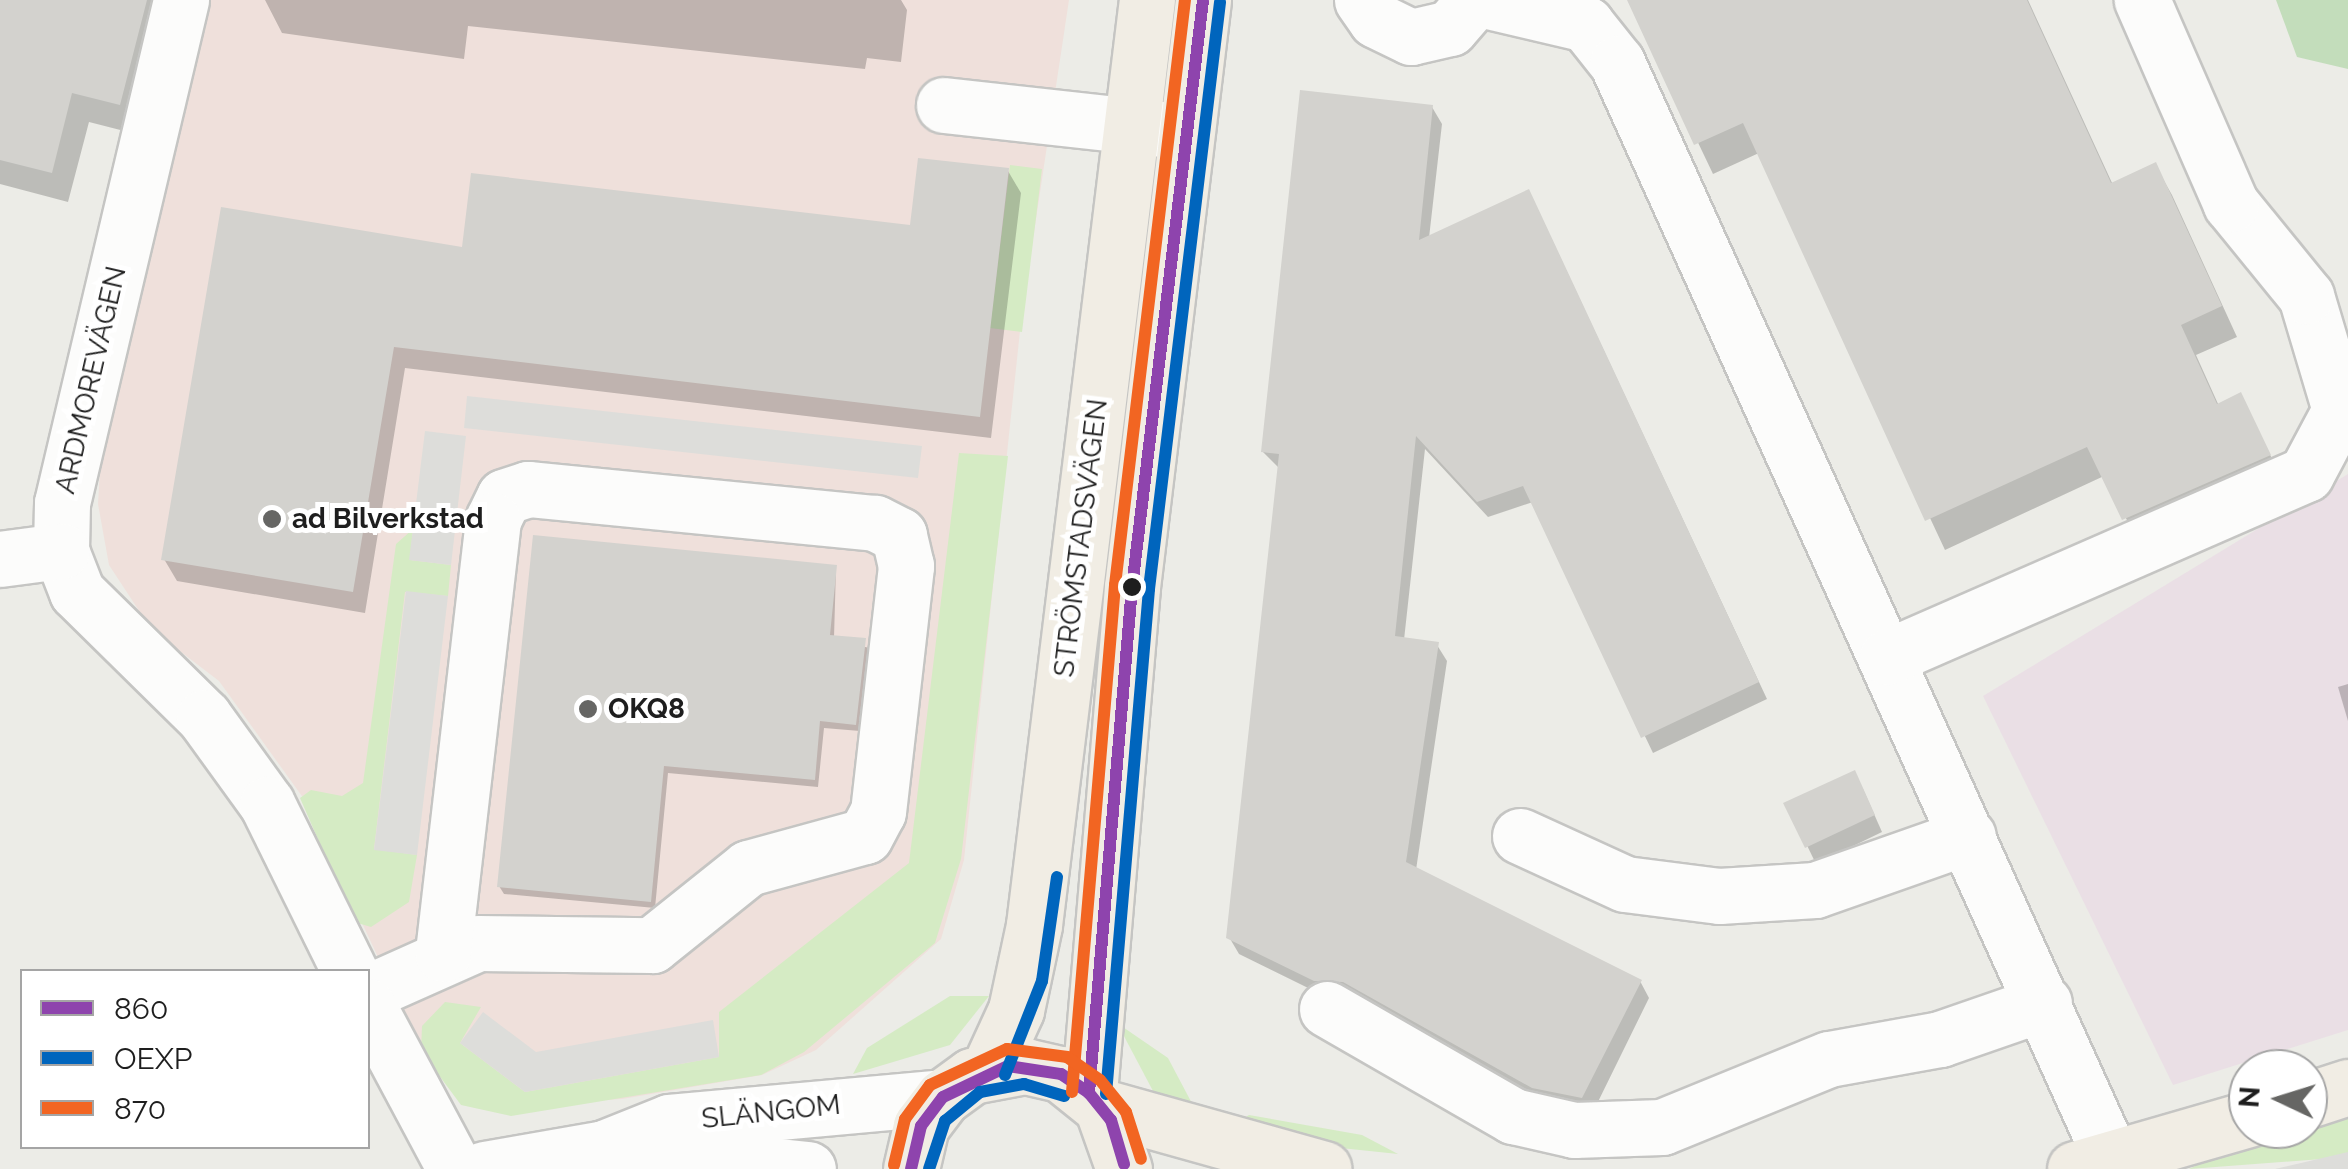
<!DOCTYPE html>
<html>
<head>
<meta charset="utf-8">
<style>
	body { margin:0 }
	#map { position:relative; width:2348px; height:1169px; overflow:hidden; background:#ecece7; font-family:Raleway,sans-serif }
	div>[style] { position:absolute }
	.commercial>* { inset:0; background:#efe0db }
	.industrial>* { inset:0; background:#eadfe5 }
	.grass>* { inset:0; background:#d5ebc4 }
	.forest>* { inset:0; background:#c3ddbb }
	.parking>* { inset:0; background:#ddddda }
	.shadow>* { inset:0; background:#0003 }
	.building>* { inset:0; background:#d3d2ce }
	.roads { filter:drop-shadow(2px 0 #c5c5c3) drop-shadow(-2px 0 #c5c5c3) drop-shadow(0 2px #c5c5c3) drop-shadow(0 -2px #c5c5c3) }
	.minor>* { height:55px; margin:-27.5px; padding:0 27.5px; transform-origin:27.5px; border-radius:27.5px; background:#fcfcfb }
	.major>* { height:55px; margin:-27.5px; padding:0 27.5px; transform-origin:27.5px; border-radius:27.5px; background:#f1ede4 }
	.bus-1>* { height:12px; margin:-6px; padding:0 6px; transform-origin:6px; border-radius:6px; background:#8e44ad }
	.bus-2>* { height:12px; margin:-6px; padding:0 6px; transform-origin:6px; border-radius:6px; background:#0065bd }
	.bus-3>* { height:12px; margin:-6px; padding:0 6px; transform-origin:6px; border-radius:6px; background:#f26522 }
	.dots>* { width:28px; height:28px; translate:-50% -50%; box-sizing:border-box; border:5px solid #fff; border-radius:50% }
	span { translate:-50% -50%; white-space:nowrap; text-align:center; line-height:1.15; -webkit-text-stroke:10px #fff; paint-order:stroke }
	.street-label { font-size:28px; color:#1e1e1e }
	.poi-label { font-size:28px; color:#1e1e1e; font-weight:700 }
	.left { translate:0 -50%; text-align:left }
	.legend { position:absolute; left:20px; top:969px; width:350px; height:180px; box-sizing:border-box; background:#fff; border:2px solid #a5a5a5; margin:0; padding:12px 18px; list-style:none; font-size:30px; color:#1e1e1e }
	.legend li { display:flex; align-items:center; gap:20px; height:50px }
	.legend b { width:50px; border:2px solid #a5a5a5 }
	.north { position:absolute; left:2228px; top:1049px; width:100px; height:100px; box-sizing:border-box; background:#fff; border:2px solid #a5a5a5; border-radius:50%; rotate:274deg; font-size:28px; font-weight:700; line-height:40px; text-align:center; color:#1e1e1e }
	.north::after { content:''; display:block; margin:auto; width:35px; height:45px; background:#666664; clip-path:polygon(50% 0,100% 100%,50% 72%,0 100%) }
</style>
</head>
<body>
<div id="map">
	<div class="commercial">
		<div style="clip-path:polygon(209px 0,1069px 0,1022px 312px,964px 860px,941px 939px,816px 1050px,762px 1075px,622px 1099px,474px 1108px,421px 1049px,304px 799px,219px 681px,151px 629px,109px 565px,98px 504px,102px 436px)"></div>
	</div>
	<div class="industrial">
		<div style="clip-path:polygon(2348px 474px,2348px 1030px,2173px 1085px,1983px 696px)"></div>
	</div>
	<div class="grass">
		<div style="clip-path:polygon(1010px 165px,1042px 169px,1022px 332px,990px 328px)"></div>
		<div style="clip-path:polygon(959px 453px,1008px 456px,961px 859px,935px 943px,804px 1052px,761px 1075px,511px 1116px,461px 1105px,421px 1051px,422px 1026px,445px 1002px,481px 1007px,460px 1043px,525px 1092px,719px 1057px,719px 1012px,909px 863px)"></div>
		<div style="clip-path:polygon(413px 529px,410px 560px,451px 565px,448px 596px,405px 592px,374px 849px,417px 855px,409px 902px,371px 927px,354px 922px,300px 798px,311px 790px,342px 796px,363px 783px,396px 544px)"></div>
		<div style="clip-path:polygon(950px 996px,989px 996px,950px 1045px,853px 1074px,867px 1048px)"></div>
		<div style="clip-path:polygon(1117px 1023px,1168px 1058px,1196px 1111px,1153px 1091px)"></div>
		<div style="clip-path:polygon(1249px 1115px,1362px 1135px,1398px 1154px,1293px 1143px,1238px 1122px)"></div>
		<div style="clip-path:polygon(2348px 1116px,2348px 1157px,2189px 1169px,2228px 1150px)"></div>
	</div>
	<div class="forest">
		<div style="clip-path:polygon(2276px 0,2348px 0,2348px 69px,2297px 57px)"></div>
	</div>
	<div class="parking">
		<div style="clip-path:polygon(467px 396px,922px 446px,918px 478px,464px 428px)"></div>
		<div style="clip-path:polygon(425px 431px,466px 436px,451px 565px,409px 560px)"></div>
		<div style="clip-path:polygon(406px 591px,448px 596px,417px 855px,374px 850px)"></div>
		<div style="clip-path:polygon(483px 1012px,536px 1052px,713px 1020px,719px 1057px,525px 1092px,460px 1043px)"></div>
		<div style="clip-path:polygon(2348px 1152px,2348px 1169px,2275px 1169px)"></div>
	</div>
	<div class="shadow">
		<div style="clip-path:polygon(0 0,171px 0,136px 134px,89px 122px,68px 202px,0 184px)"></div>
		<div style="clip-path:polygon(265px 0,901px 0,907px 10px,901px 62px,867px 58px,865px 69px,468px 26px,464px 59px,282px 33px)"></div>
		<div style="clip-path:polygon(1630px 0,2028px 0,2113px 185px,2155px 165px,2172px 195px,2237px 337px,2196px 355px,2219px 406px,2240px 396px,2286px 486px,2142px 549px,2104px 476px,1945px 550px,1759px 153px,1713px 174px)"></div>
		<div style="clip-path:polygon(1432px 107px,1442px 124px,1429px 238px,1537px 208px,1767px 699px,1653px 753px,1533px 502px,1488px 517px,1425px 449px,1404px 640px,1437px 645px,1447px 661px,1416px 870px,1640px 981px,1649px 998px,1592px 1114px,1544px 1104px,1239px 954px,1229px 937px,1280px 469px,1263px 452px)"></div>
		<div style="clip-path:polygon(1008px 171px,1021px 193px,991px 438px,405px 368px,365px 613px,177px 581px,164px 559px,464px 250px,912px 228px)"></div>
		<div style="clip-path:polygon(836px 568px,834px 638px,869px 648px,860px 731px,824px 728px,818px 787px,668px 773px,655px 908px,504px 894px,499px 886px)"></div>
		<div style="clip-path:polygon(2348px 684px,2348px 721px,2338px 687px)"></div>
		<div style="clip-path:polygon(1863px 789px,1882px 832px,1816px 864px,1787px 804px)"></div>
	</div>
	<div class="building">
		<div style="clip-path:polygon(0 0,147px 0,120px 105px,72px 93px,52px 173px,0 160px)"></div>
		<div style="clip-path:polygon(1627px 0,2027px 0,2111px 183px,2156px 162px,2222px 306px,2181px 325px,2217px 404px,2241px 392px,2271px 455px,2122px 520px,2087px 447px,1925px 521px,1743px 123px,1694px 145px)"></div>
		<div style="clip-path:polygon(1300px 90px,1433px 105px,1419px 240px,1529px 189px,1759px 682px,1641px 738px,1523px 486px,1477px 502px,1416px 436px,1395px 636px,1439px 642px,1406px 862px,1642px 980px,1582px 1098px,1532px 1088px,1343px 982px,1314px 981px,1226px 938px,1279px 454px,1261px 452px)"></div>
		<div style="clip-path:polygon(918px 158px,1009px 168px,980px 417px,394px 347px,353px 592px,161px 560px,221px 207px,462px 247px,471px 173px,910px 225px)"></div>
		<div style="clip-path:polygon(533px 535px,837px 565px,830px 635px,866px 638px,856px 725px,820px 721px,815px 780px,664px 766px,651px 902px,497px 887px)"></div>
		<div style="clip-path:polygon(1855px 770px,1875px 815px,1805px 848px,1783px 803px)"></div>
	</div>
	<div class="roads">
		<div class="minor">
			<div style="left:181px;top:0;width:517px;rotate:103.31deg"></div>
			<div style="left:62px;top:503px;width:48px;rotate:91.2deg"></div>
			<div style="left:61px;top:551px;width:44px;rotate:68.7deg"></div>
			<div style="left:77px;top:592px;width:178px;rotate:44.5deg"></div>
			<div style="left:204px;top:717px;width:107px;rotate:54.1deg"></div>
			<div style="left:267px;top:804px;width:187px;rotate:63.7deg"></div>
			<div style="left:1362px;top:0;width:24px;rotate:55deg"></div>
			<div style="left:1376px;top:20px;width:39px;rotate:26deg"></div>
			<div style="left:1411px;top:37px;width:40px;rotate:-13deg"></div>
			<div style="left:1450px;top:28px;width:37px;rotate:-49deg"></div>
			<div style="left:1484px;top:0;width:105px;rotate:13.2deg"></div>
			<div style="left:1586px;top:24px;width:50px;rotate:51.5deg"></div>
			<div style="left:1617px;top:63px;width:1204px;rotate:65.71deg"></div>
			<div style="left:944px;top:105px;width:237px;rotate:6.3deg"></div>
			<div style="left:0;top:559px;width:62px;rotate:-7.5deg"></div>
			<div style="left:1887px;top:657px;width:457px;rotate:-23.6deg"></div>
			<div style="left:2306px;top:474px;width:72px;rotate:-62deg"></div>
			<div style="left:2340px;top:410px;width:119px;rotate:-106.6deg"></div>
			<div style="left:2306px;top:296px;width:119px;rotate:-129.2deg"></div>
			<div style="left:2231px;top:204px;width:223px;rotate:-113.6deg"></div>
			<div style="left:1520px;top:836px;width:115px;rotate:24.6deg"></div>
			<div style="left:1625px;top:884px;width:95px;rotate:7.3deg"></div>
			<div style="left:1719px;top:896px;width:96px;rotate:-3.6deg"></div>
			<div style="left:1815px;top:890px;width:162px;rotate:-19.4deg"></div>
			<div style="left:368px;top:992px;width:120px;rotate:-24deg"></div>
			<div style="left:478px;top:943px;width:174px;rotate:0.7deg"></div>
			<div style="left:652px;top:945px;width:123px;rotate:-38.7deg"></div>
			<div style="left:748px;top:868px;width:121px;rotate:-15.3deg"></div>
			<div style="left:865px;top:836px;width:27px;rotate:-62deg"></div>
			<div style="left:878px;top:812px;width:248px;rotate:-83.5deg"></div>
			<div style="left:906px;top:566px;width:32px;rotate:-103deg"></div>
			<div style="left:899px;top:535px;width:27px;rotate:-153deg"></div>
			<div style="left:875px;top:523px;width:349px;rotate:-174.4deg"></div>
			<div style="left:528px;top:489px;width:25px;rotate:162deg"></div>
			<div style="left:504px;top:497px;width:25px;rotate:116deg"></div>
			<div style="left:493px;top:520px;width:437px;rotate:96.6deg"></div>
			<div style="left:368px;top:1006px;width:185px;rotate:61.9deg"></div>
			<div style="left:1327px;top:1009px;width:215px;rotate:29.9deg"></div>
			<div style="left:1513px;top:1116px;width:63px;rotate:12.9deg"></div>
			<div style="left:1574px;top:1130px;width:88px;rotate:-2deg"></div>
			<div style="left:1662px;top:1127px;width:180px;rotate:-22.2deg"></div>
			<div style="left:1829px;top:1059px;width:113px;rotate:-10.2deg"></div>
			<div style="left:1940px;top:1039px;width:110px;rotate:-19.1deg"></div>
			<div style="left:604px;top:1148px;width:205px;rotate:5.9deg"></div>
			<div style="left:484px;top:1169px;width:122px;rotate:-9.9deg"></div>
			<div style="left:604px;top:1148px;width:70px;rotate:-21.8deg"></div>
			<div style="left:669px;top:1122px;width:275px;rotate:-5.2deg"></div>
		</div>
		<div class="major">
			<div style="left:989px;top:1069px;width:65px;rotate:-65.4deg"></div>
			<div style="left:1016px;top:1010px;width:87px;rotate:-78deg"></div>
			<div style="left:1034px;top:925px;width:932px;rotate:-83.04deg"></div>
			<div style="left:1089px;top:1093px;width:508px;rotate:-85.14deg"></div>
			<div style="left:1132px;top:587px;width:591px;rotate:-83.1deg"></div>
			<div style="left:2308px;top:1100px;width:42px;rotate:-18deg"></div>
			<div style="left:1102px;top:1107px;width:230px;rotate:15.6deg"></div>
			<div style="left:911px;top:1169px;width:44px;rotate:-76.9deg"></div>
			<div style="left:921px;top:1126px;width:36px;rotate:-53deg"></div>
			<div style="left:943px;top:1097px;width:36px;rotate:-36deg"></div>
			<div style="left:972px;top:1076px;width:54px;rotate:-10.7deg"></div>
			<div style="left:1025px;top:1066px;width:37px;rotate:13deg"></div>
			<div style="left:1061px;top:1074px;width:53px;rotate:38.8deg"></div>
			<div style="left:1102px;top:1107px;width:66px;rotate:70.5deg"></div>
			<div style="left:2075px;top:1169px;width:180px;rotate:-16.1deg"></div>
		</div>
	</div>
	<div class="bus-1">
		<div style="left:1089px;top:1093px;width:508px;rotate:-85.14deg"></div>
		<div style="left:1132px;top:587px;width:591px;rotate:-83.1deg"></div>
		<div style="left:911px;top:1169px;width:44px;rotate:-76.9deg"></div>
		<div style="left:921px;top:1126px;width:36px;rotate:-53deg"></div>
		<div style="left:943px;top:1097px;width:72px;rotate:-25.5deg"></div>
		<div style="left:1008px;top:1066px;width:54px;rotate:8.6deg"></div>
		<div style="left:1061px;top:1074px;width:34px;rotate:34deg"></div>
		<div style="left:1089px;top:1093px;width:35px;rotate:51deg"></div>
		<div style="left:1111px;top:1120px;width:46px;rotate:73.5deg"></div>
	</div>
	<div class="bus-2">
		<div style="left:1005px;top:1075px;width:101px;rotate:-68.5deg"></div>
		<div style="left:1042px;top:981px;width:105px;rotate:-81.8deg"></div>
		<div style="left:1106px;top:1094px;width:507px;rotate:-85.13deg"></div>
		<div style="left:1149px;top:589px;width:591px;rotate:-83.1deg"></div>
		<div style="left:929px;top:1169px;width:51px;rotate:-71.6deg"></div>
		<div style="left:945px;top:1121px;width:45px;rotate:-39.6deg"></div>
		<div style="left:980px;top:1092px;width:45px;rotate:-10.3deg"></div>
		<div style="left:1024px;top:1084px;width:42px;rotate:16.7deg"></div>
	</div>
	<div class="bus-3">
		<div style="left:1072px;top:1092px;width:509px;rotate:-85.15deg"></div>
		<div style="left:1115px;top:585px;width:589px;rotate:-83.18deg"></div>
		<div style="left:894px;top:1165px;width:47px;rotate:-76.6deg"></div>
		<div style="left:905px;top:1119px;width:42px;rotate:-53.7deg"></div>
		<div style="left:930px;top:1085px;width:85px;rotate:-25.1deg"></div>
		<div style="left:1007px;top:1049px;width:61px;rotate:7.6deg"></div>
		<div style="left:1067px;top:1057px;width:40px;rotate:34.9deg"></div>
		<div style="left:1100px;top:1080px;width:41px;rotate:50.9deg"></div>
		<div style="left:1126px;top:1112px;width:49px;rotate:72.3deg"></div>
	</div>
	<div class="dots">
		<div style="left:272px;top:519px;background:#666664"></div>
		<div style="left:1132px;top:587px;background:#1e1e1e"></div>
		<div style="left:588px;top:709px;background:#666664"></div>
	</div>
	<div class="street-label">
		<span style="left:91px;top:380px;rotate:-77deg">ARDMOREVÄGEN</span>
		<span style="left:1081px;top:538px;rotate:-83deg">STRÖMSTADSVÄGEN</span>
		<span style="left:771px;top:1112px;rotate:-6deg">SLÄNGOM</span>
	</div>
	<div class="poi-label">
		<span class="left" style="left:292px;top:519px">ad Bilverkstad</span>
		<span class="left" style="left:608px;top:709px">OKQ8</span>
	</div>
	<ul class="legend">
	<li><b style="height:12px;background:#8e44ad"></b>860</li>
	<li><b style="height:12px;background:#0065bd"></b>OEXP</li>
	<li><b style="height:12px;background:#f26522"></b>870</li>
	</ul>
	<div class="north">N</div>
</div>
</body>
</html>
